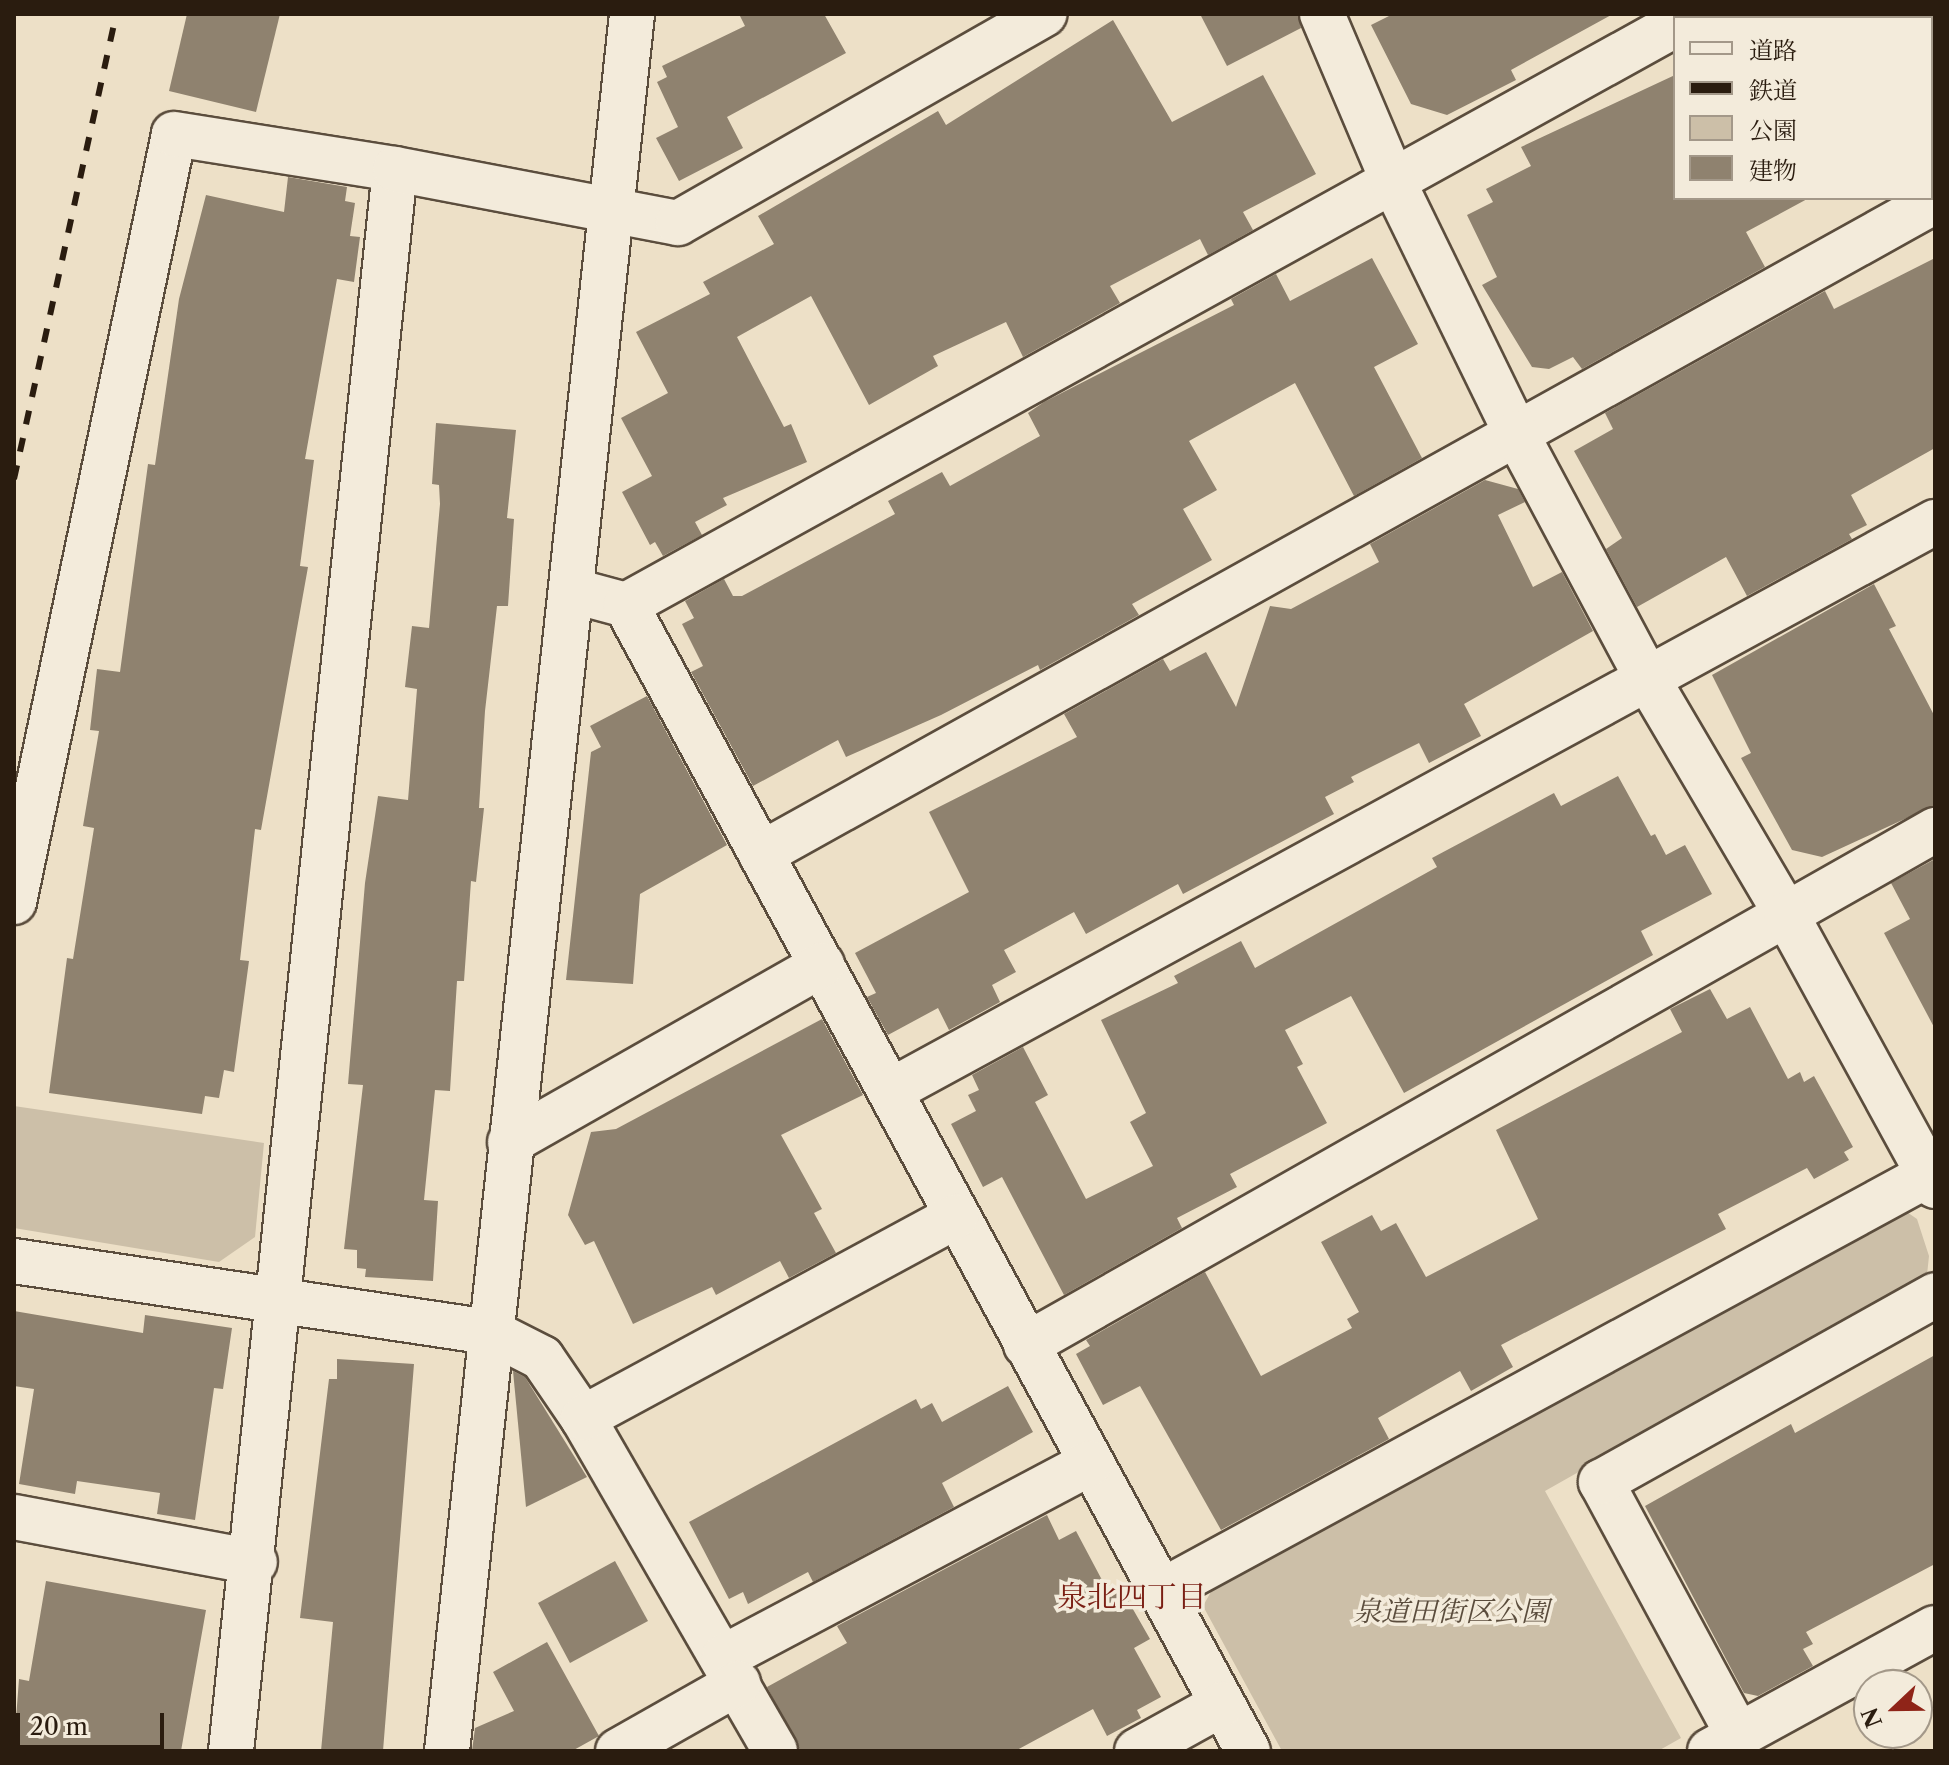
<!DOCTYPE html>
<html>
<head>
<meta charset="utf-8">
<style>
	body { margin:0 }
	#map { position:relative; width:1949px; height:1765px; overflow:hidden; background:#ede0c7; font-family:"Libre Caslon Text","Noto Serif JP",serif }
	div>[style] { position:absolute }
	.green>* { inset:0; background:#ccbfa8 }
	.building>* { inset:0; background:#8f826f }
	.roads { filter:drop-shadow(2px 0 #5b4d3d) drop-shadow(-2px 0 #5b4d3d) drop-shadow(0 2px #5b4d3d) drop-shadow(0 -2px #5b4d3d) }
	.street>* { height:44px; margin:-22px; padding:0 22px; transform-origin:22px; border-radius:22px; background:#f3ebdb }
	.secondary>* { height:44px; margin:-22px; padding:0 22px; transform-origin:22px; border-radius:22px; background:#f3ebdb }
	.rail>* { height:6px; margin-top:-3px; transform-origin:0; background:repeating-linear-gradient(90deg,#2a1c0f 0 14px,transparent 0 28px) }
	span { translate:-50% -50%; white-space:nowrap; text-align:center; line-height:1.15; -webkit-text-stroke:7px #f3ebdb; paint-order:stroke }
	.park-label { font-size:28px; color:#5b4d3d; font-style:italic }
	.neighbourhood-label { font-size:30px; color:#7a1f14 }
	.frame { position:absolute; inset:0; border:16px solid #2a1c0f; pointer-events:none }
	.legend { position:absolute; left:1673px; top:16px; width:260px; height:184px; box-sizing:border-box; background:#f3ebdb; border:2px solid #a39889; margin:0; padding:10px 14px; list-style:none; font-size:24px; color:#2a1c0f }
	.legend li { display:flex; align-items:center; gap:16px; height:40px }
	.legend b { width:40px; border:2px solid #a39889 }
	.north { position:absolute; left:1853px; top:1669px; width:80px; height:80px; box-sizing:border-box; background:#f3ebdb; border:2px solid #a39889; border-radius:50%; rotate:248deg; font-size:22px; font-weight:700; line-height:32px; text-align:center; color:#2a1c0f }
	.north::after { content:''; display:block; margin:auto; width:28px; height:36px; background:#8f2418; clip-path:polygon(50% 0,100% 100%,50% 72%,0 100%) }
	.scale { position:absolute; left:16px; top:1713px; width:148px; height:36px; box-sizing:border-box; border:4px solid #2a1c0f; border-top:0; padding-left:10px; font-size:24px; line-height:28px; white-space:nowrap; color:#2a1c0f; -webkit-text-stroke:6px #f3ebdb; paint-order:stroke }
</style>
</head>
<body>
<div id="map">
	<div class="green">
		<div style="clip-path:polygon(14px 1106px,264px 1143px,255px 1237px,219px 1262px,14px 1228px)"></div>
		<div style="clip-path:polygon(1901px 1208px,1917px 1219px,1929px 1256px,1927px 1275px,1545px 1491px,1681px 1738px,1658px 1751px,1282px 1751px,1203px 1606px,1217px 1581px)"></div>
	</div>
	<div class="building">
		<div style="clip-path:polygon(187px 14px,280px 14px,256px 112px,169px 91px)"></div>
		<div style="clip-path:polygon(739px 14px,824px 14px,846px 53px,727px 117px,743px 148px,679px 181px,656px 138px,678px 127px,657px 82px,667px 77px,662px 66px,745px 26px)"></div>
		<div style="clip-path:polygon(1200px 14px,1298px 14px,1301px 28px,1227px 66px)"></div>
		<div style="clip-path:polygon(1393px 14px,1613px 14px,1511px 70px,1516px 80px,1447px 115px,1411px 104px,1371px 25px)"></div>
		<div style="clip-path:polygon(1113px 20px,1172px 122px,1263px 75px,1316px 174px,1243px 212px,1253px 230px,1208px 255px,1200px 239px,1110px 286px,1120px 303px,1023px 357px,1006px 322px,933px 356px,938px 366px,869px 405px,811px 296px,737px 337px,784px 427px,791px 424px,807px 462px,723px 498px,727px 505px,695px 522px,702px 535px,663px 556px,655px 542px,650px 545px,622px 492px,652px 476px,621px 418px,668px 393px,636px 332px,710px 294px,703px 282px,774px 244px,758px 216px,938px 111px,946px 125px)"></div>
		<div style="clip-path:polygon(1675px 75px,1675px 198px,1809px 198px,1746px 232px,1765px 267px,1582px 369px,1573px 357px,1549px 369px,1532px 367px,1482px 285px,1497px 277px,1467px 215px,1493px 202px,1486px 189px,1531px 166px,1521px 147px)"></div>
		<div style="clip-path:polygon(288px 177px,347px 187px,345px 201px,355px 203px,350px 236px,360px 237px,354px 282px,337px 279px,305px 459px,314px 460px,300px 566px,308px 567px,261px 830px,255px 829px,240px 960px,249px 961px,234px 1072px,224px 1070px,219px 1098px,205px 1096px,202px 1114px,49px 1093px,67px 958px,73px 959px,94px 828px,83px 826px,99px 731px,90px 730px,97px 669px,120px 672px,148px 464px,155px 465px,179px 299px,206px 195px,284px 212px)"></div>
		<div style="clip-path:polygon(1372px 258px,1418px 344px,1374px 367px,1422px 458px,1354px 496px,1295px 383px,1189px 441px,1217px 490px,1183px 509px,1212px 560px,1132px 604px,1139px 615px,1040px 670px,1038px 665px,941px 715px,846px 757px,838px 740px,753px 786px,691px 672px,703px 666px,682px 624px,694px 618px,685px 601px,724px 579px,733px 596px,742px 596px,895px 514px,888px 501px,942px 472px,950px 486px,1040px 436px,1028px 413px,1044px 402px,1234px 305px,1231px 299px,1276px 274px,1290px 301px)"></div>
		<div style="clip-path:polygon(1935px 258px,1935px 448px,1851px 495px,1867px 525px,1849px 534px,1852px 539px,1747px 596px,1726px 557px,1637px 607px,1606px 549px,1622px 538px,1574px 451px,1613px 429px,1605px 413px,1825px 291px,1834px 309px)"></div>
		<div style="clip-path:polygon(436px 423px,516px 430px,507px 518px,514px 519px,508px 606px,497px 606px,485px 711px,479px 808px,484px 808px,476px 882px,471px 881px,464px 981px,457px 981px,450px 1091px,435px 1090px,424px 1200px,438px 1201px,433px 1281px,365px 1277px,366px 1269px,357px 1268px,357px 1250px,344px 1249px,363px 1085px,348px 1084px,365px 883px,378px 796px,408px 800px,417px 689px,405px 687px,412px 626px,429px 628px,440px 504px,439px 485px,432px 484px)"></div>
		<div style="clip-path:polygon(1485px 480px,1518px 489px,1525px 502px,1498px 515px,1533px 587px,1562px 572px,1593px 631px,1464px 704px,1481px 736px,1429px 763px,1419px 743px,1351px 777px,1354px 782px,1325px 797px,1334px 814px,1183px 894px,1178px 884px,1086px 934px,1074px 912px,1004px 950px,1016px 972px,992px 985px,1000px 1002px,949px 1030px,938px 1008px,888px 1035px,867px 997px,876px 993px,855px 953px,969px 892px,929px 812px,1077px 737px,1064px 714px,1163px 659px,1170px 671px,1206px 652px,1236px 707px,1270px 606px,1291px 609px,1379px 562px,1370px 544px)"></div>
		<div style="clip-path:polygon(1874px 584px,1896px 626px,1889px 629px,1935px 717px,1935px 805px,1822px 857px,1792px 850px,1741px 758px,1751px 753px,1712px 675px)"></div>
		<div style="clip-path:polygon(647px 696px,727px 845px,640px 894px,633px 984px,566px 980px,591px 752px,601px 747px,590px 726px)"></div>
		<div style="clip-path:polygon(1618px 776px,1651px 836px,1655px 834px,1666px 855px,1685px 845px,1712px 894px,1641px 931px,1653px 955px,1404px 1093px,1351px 996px,1285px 1030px,1303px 1064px,1297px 1067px,1327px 1123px,1230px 1174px,1237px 1187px,1177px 1218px,1182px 1228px,1064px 1295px,1002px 1177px,983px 1187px,951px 1124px,976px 1111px,968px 1095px,979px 1090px,972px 1075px,1023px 1047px,1048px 1095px,1035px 1102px,1086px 1199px,1153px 1166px,1130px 1122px,1146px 1113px,1101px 1020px,1178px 983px,1174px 976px,1241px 941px,1255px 968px,1437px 867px,1432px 858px,1554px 793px,1561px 806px)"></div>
		<div style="clip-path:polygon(1935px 859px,1935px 1029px,1884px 933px,1910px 919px,1891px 883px)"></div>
		<div style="clip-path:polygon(1710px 989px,1727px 1019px,1750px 1007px,1788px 1079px,1800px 1072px,1804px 1082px,1814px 1076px,1853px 1147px,1844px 1152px,1849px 1160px,1814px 1179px,1807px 1168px,1718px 1214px,1726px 1229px,1501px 1345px,1513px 1367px,1471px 1391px,1460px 1371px,1378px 1418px,1389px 1439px,1221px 1530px,1140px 1386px,1103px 1405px,1076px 1354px,1090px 1346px,1086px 1340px,1205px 1272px,1261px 1376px,1352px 1328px,1347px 1319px,1359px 1312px,1321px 1242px,1372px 1215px,1381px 1231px,1396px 1223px,1426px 1277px,1538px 1219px,1496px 1130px,1682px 1032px,1670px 1009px)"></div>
		<div style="clip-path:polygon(822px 1019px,863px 1095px,781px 1135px,822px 1209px,814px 1213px,836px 1253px,789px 1278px,780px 1261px,716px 1295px,712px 1287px,633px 1324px,594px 1241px,585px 1245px,568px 1215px,591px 1132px,616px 1129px)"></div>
		<div style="clip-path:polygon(14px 1311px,143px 1333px,145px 1315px,232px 1328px,223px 1389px,214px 1388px,195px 1520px,157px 1514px,160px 1493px,77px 1481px,75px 1494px,19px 1484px,34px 1389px,14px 1386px)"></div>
		<div style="clip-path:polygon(1935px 1355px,1935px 1564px,1806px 1632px,1813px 1644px,1803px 1649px,1813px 1666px,1758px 1696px,1744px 1693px,1645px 1506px,1791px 1424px,1795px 1433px)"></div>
		<div style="clip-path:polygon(337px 1359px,414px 1364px,383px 1751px,321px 1751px,333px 1622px,300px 1618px,329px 1379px,337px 1379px)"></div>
		<div style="clip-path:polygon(513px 1371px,525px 1377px,587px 1477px,526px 1507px)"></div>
		<div style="clip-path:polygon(1008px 1386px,1033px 1432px,942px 1483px,954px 1507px,813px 1582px,808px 1572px,748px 1604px,743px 1592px,729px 1599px,689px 1522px,916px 1399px,921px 1409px,932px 1403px,942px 1422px)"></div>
		<div style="clip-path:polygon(1047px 1515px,1059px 1540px,1076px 1531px,1111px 1597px,1122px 1590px,1150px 1639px,1134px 1648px,1161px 1697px,1137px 1710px,1141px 1718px,1107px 1736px,1093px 1709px,1015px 1751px,800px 1751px,767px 1687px,847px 1643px,837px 1626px)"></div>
		<div style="clip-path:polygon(615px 1561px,648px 1621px,570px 1663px,538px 1603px)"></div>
		<div style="clip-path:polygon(46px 1581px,206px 1610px,181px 1751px,52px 1751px,14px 1745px,19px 1679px,29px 1681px)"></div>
		<div style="clip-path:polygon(547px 1642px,599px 1736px,572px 1751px,472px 1751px,475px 1728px,514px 1711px,493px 1672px)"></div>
	</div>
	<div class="roads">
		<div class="street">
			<div style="left:574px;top:591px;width:54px;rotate:15.1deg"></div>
			<div style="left:626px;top:605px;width:1304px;rotate:61.51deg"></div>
			<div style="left:626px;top:605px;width:1199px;rotate:-28.94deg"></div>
			<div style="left:761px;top:854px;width:1343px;rotate:-29.08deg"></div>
			<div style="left:14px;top:902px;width:784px;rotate:-78.23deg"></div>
			<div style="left:174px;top:134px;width:224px;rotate:9deg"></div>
			<div style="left:892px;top:1090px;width:1188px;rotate:-28.57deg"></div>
			<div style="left:510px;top:1142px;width:359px;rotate:-29.6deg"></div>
			<div style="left:14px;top:1261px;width:482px;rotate:8.5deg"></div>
			<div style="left:491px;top:1332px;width:57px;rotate:27deg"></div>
			<div style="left:542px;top:1358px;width:73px;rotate:55.7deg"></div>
			<div style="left:583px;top:1418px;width:384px;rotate:60deg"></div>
			<div style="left:1026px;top:1345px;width:1045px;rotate:-29.53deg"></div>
			<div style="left:583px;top:1418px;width:424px;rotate:-28.4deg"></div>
			<div style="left:14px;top:1517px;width:245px;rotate:10.6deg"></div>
			<div style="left:1160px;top:1592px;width:882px;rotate:-28.51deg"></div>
			<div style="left:724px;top:1657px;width:415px;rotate:-27.9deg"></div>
			<div style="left:1738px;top:1735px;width:288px;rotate:-118.4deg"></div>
			<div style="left:1601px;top:1482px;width:383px;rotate:-29.2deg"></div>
			<div style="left:231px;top:1751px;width:1590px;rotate:-84.08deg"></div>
			<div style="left:395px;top:169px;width:288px;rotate:10.8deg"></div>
			<div style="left:678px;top:223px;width:422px;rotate:-29.7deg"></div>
			<div style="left:447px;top:1751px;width:1747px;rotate:-83.92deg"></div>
			<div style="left:618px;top:1751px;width:138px;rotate:-29.5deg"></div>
			<div style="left:1137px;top:1751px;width:97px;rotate:-28.9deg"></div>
			<div style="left:1710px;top:1751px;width:256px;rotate:-28.7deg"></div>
		</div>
		<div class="secondary">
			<div style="left:1322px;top:14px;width:181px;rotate:67deg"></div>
			<div style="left:1393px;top:181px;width:280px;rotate:64deg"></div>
			<div style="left:1516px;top:433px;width:278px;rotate:61.9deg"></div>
			<div style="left:1647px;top:678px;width:274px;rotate:59.5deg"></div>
			<div style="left:1786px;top:914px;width:310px;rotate:61.3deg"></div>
		</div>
	</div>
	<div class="rail">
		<div style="left:14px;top:479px;width:476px;rotate:-77.6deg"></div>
	</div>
	<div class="park-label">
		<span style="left:1451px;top:1611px">泉道田街区公園</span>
	</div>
	<div class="neighbourhood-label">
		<span style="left:1132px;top:1597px">泉北四丁目</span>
	</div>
	<div class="frame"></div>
	<ul class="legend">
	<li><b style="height:10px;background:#f3ebdb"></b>道路</li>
	<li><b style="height:10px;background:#2a1c0f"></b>鉄道</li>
	<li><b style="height:22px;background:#ccbfa8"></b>公園</li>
	<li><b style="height:22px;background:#8f826f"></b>建物</li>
	</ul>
	<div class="north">N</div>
	<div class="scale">20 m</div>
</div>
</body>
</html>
